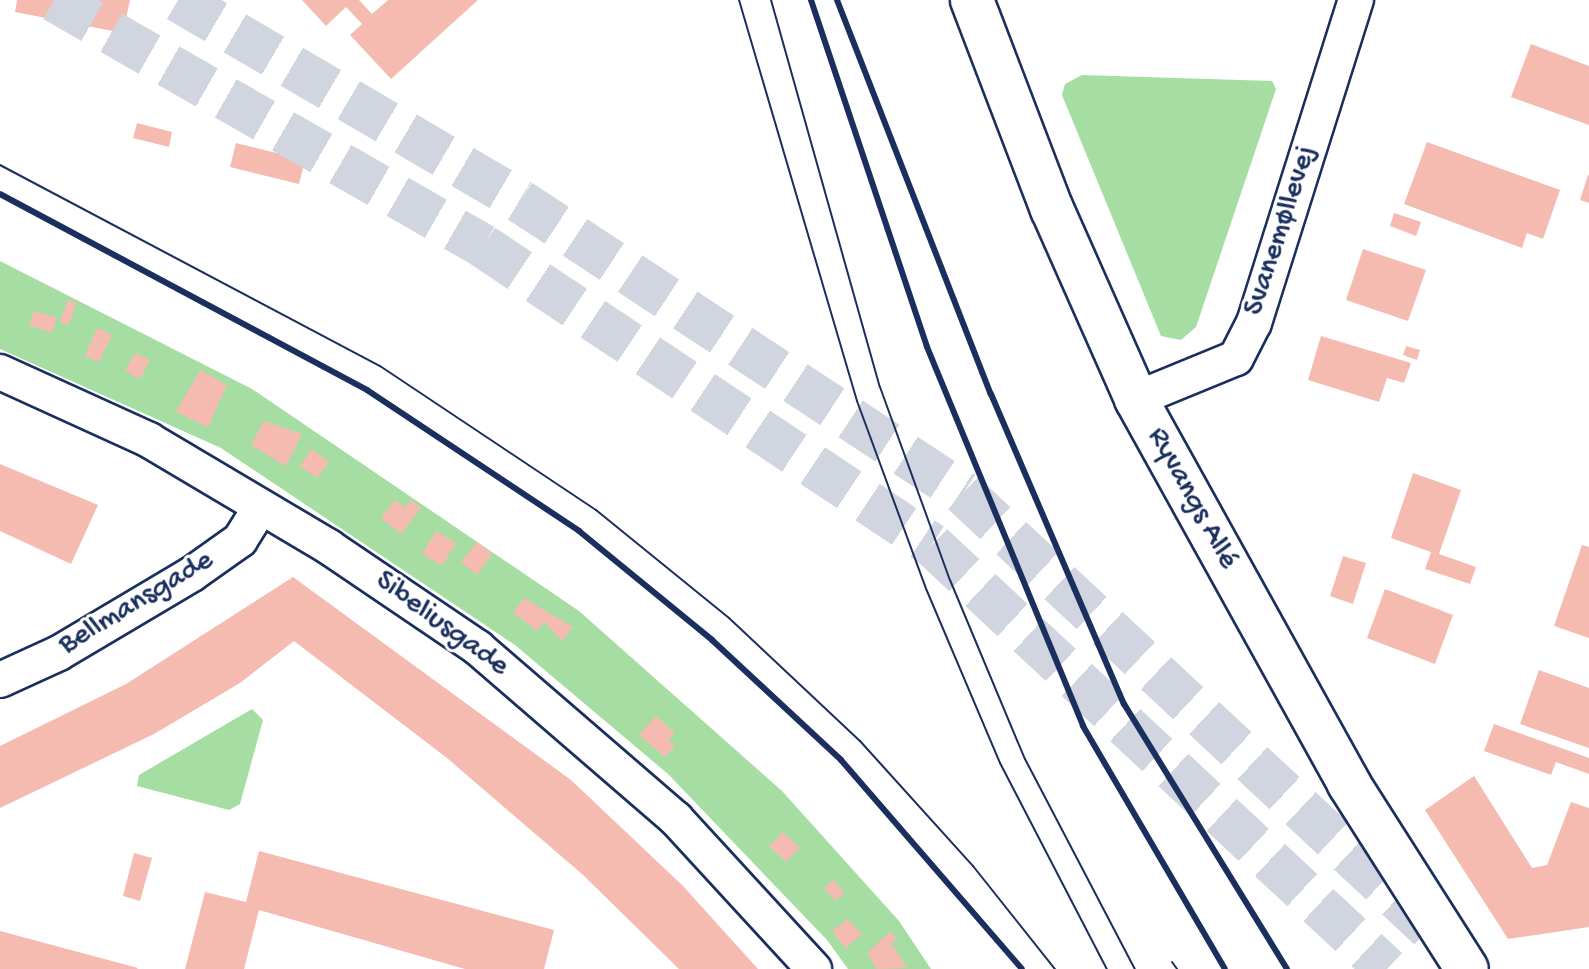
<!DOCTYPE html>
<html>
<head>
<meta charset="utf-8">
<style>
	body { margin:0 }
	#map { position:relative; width:1589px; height:969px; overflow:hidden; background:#fff; font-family:"Gochi Hand",sans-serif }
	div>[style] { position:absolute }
	.green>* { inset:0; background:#a5dda2 }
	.building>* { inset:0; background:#f6bbb0 }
	.trunk-tunnel>* { height:44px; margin-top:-22px; transform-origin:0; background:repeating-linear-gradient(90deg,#d1d5df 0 44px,transparent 0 66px) }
	.roads { filter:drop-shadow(2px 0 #1b2f5e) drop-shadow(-2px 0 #1b2f5e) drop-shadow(0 2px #1b2f5e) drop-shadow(0 -2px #1b2f5e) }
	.minor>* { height:34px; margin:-17px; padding:0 17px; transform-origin:17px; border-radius:17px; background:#fff }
	.tertiary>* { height:42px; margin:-21px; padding:0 21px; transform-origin:21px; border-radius:21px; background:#fff }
	.tram>* { height:2px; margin:-1px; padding:0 1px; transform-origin:1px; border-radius:1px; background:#1b2f5e }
	.rail>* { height:6px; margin:-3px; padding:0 3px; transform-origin:3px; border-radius:3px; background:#1b2f5e }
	span { translate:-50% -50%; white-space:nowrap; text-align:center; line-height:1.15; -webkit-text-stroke:6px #fff; paint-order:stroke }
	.street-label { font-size:30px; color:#1b2f5e }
</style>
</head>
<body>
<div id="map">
	<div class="green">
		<div style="clip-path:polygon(1082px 75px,1272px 81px,1276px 89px,1196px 327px,1181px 340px,1161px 336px,1062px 95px,1065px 84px)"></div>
		<div style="clip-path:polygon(0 261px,252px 389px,579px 611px,782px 791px,899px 921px,931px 969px,848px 969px,827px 940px,668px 774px,515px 645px,221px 448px,0 349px)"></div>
		<div style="clip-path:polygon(252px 709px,263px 720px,240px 804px,229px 810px,137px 786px,139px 775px)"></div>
	</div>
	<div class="building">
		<div style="clip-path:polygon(17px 0,130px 0,123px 33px,15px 12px)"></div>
		<div style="clip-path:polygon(302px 0,359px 0,372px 14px,388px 0,478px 0,391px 79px,350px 35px,362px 24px,346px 7px,326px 26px)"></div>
		<div style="clip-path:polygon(1531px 44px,1589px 66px,1589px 125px,1511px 97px)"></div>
		<div style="clip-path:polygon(137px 123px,172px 132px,169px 147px,133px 138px)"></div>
		<div style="clip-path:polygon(1427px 142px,1560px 190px,1543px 239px,1527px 233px,1522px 248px,1404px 204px)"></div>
		<div style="clip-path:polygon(236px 143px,305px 160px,299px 184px,230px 167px)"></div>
		<div style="clip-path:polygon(1588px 175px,1589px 175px,1589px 203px,1580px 200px)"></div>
		<div style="clip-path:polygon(1394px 213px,1421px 222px,1416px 236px,1390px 226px)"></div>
		<div style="clip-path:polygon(1363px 249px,1426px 270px,1408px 321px,1346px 300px)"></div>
		<div style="clip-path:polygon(68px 300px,76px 303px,69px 325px,60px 322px)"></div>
		<div style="clip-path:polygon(34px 311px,57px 318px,52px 333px,29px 325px)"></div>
		<div style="clip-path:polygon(97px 328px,112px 335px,99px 362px,85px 356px)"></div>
		<div style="clip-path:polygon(1321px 336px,1411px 363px,1404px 383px,1387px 378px,1379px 402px,1308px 380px)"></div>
		<div style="clip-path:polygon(1406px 346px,1420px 350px,1417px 360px,1403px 355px)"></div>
		<div style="clip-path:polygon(135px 353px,150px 360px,140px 379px,125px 371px)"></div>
		<div style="clip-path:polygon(200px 370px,227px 385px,208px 427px,176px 412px)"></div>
		<div style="clip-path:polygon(264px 421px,302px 434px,286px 466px,251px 445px)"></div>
		<div style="clip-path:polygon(312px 449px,329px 462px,317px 478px,300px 466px)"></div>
		<div style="clip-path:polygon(0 464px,98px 505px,71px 564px,0 531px)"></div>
		<div style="clip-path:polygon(1413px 473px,1461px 490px,1439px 554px,1476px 567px,1470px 584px,1425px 569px,1431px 552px,1391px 538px)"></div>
		<div style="clip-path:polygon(395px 500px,405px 507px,411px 500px,421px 508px,401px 534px,381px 518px)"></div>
		<div style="clip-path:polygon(436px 531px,456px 543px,442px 566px,422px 554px)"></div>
		<div style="clip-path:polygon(477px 542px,492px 554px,477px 575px,461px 562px)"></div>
		<div style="clip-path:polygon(1582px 545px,1589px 547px,1589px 638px,1554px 626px)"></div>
		<div style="clip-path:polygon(1343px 556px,1366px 563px,1353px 604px,1330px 596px)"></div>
		<div style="clip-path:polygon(293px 577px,571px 780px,683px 886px,758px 969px,679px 969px,582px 874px,447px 758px,294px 641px,240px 683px,154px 734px,0 808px,0 746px,126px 684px)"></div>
		<div style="clip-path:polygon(1385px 589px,1453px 615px,1435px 664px,1367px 638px)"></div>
		<div style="clip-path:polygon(524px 598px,573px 627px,562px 641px,544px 622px,538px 631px,513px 613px)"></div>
		<div style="clip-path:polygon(1539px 670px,1589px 688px,1589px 748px,1520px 724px)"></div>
		<div style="clip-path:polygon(656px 716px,675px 733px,668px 740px,675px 746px,665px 757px,639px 735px)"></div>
		<div style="clip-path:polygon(1494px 724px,1589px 758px,1589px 774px,1556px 762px,1551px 775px,1484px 751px)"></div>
		<div style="clip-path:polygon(1474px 776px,1532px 868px,1547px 865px,1571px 802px,1589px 808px,1589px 927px,1508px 939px,1425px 810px)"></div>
		<div style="clip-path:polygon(783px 832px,800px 848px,786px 862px,769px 846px)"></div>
		<div style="clip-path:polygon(259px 851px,554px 930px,544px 969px,465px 969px,259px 910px,244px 969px,185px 969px,205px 892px,246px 902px)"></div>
		<div style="clip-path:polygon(134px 853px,152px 858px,140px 901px,123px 896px)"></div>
		<div style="clip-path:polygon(833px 880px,844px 893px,836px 901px,824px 888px)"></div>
		<div style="clip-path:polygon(847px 919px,862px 934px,846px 948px,832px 932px)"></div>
		<div style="clip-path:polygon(0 931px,138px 968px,137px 969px,0 969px)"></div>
		<div style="clip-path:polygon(891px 931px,897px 940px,891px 943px,907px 968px,877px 969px,867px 953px)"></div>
	</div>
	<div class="trunk-tunnel">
		<div style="left:54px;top:0;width:495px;rotate:29.8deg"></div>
		<div style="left:483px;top:246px;width:539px;rotate:33.66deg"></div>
		<div style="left:932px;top:545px;width:622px;rotate:42.98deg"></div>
		<div style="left:178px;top:0;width:397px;rotate:30.4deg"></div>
		<div style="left:520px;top:201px;width:531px;rotate:33.39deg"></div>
		<div style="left:963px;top:493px;width:657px;rotate:43.03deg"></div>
	</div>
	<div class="roads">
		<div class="minor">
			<div style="left:0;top:372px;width:164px;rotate:24.5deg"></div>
			<div style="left:149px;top:440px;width:209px;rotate:30.7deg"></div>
			<div style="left:329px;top:547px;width:180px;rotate:34.1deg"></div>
			<div style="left:478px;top:648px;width:262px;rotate:40.8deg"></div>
			<div style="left:676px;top:819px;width:204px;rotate:47.4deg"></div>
			<div style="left:1136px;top:399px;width:108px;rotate:-22.3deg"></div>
			<div style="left:1236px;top:358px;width:39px;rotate:-63deg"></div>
			<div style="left:1254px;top:323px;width:339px;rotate:-72.5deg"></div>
			<div style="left:0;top:680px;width:65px;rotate:-24.6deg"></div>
			<div style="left:59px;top:653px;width:155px;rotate:-30.7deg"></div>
			<div style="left:192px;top:574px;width:59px;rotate:-35.3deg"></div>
			<div style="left:240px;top:540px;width:36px;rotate:-58deg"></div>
		</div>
		<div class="tertiary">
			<div style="left:972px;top:0;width:224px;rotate:69.1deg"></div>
			<div style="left:1052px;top:209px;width:208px;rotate:66.1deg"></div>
			<div style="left:1136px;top:399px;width:440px;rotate:61deg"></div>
			<div style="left:1349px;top:784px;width:219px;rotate:57.5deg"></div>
		</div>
	</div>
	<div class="tram">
		<div style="left:739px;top:0;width:418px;rotate:73.6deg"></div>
		<div style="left:857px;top:401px;width:202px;rotate:69.8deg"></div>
		<div style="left:927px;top:591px;width:187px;rotate:67deg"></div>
		<div style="left:1000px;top:763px;width:232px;rotate:62.6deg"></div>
		<div style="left:771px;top:0;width:402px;rotate:74.3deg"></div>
		<div style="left:880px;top:387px;width:205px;rotate:70.1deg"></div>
		<div style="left:950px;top:580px;width:194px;rotate:67.3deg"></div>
		<div style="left:1025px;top:759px;width:237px;rotate:62.4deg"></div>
		<div style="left:0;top:165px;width:430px;rotate:27.9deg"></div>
		<div style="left:380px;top:366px;width:260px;rotate:33.7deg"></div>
		<div style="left:596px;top:510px;width:171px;rotate:39.1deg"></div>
		<div style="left:729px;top:618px;width:180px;rotate:43.2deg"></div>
		<div style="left:860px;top:741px;width:169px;rotate:47.9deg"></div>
		<div style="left:973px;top:866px;width:132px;rotate:51.5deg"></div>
		<div style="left:1172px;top:962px;width:9px;rotate:54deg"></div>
	</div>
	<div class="rail">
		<div style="left:811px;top:0;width:366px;rotate:71.5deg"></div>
		<div style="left:927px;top:347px;width:410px;rotate:67.6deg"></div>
		<div style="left:1083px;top:726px;width:281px;rotate:59.7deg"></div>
		<div style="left:837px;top:0;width:423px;rotate:68.7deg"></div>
		<div style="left:991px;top:394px;width:337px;rotate:66.8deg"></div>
		<div style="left:1124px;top:704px;width:311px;rotate:58.4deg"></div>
		<div style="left:0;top:194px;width:416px;rotate:28.1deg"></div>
		<div style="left:367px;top:390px;width:255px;rotate:33.6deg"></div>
		<div style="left:579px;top:531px;width:172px;rotate:39.3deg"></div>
		<div style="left:712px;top:640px;width:176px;rotate:42.9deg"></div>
		<div style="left:841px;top:760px;width:276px;rotate:49.1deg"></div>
	</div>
	<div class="street-label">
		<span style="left:1282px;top:231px;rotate:-72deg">Svanemøllevej</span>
		<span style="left:1191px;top:499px;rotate:61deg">Ryvangs Allé</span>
		<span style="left:137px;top:604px;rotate:-31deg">Bellmansgade</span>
		<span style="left:441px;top:625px;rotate:36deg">Sibeliusgade</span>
	</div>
</div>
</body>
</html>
